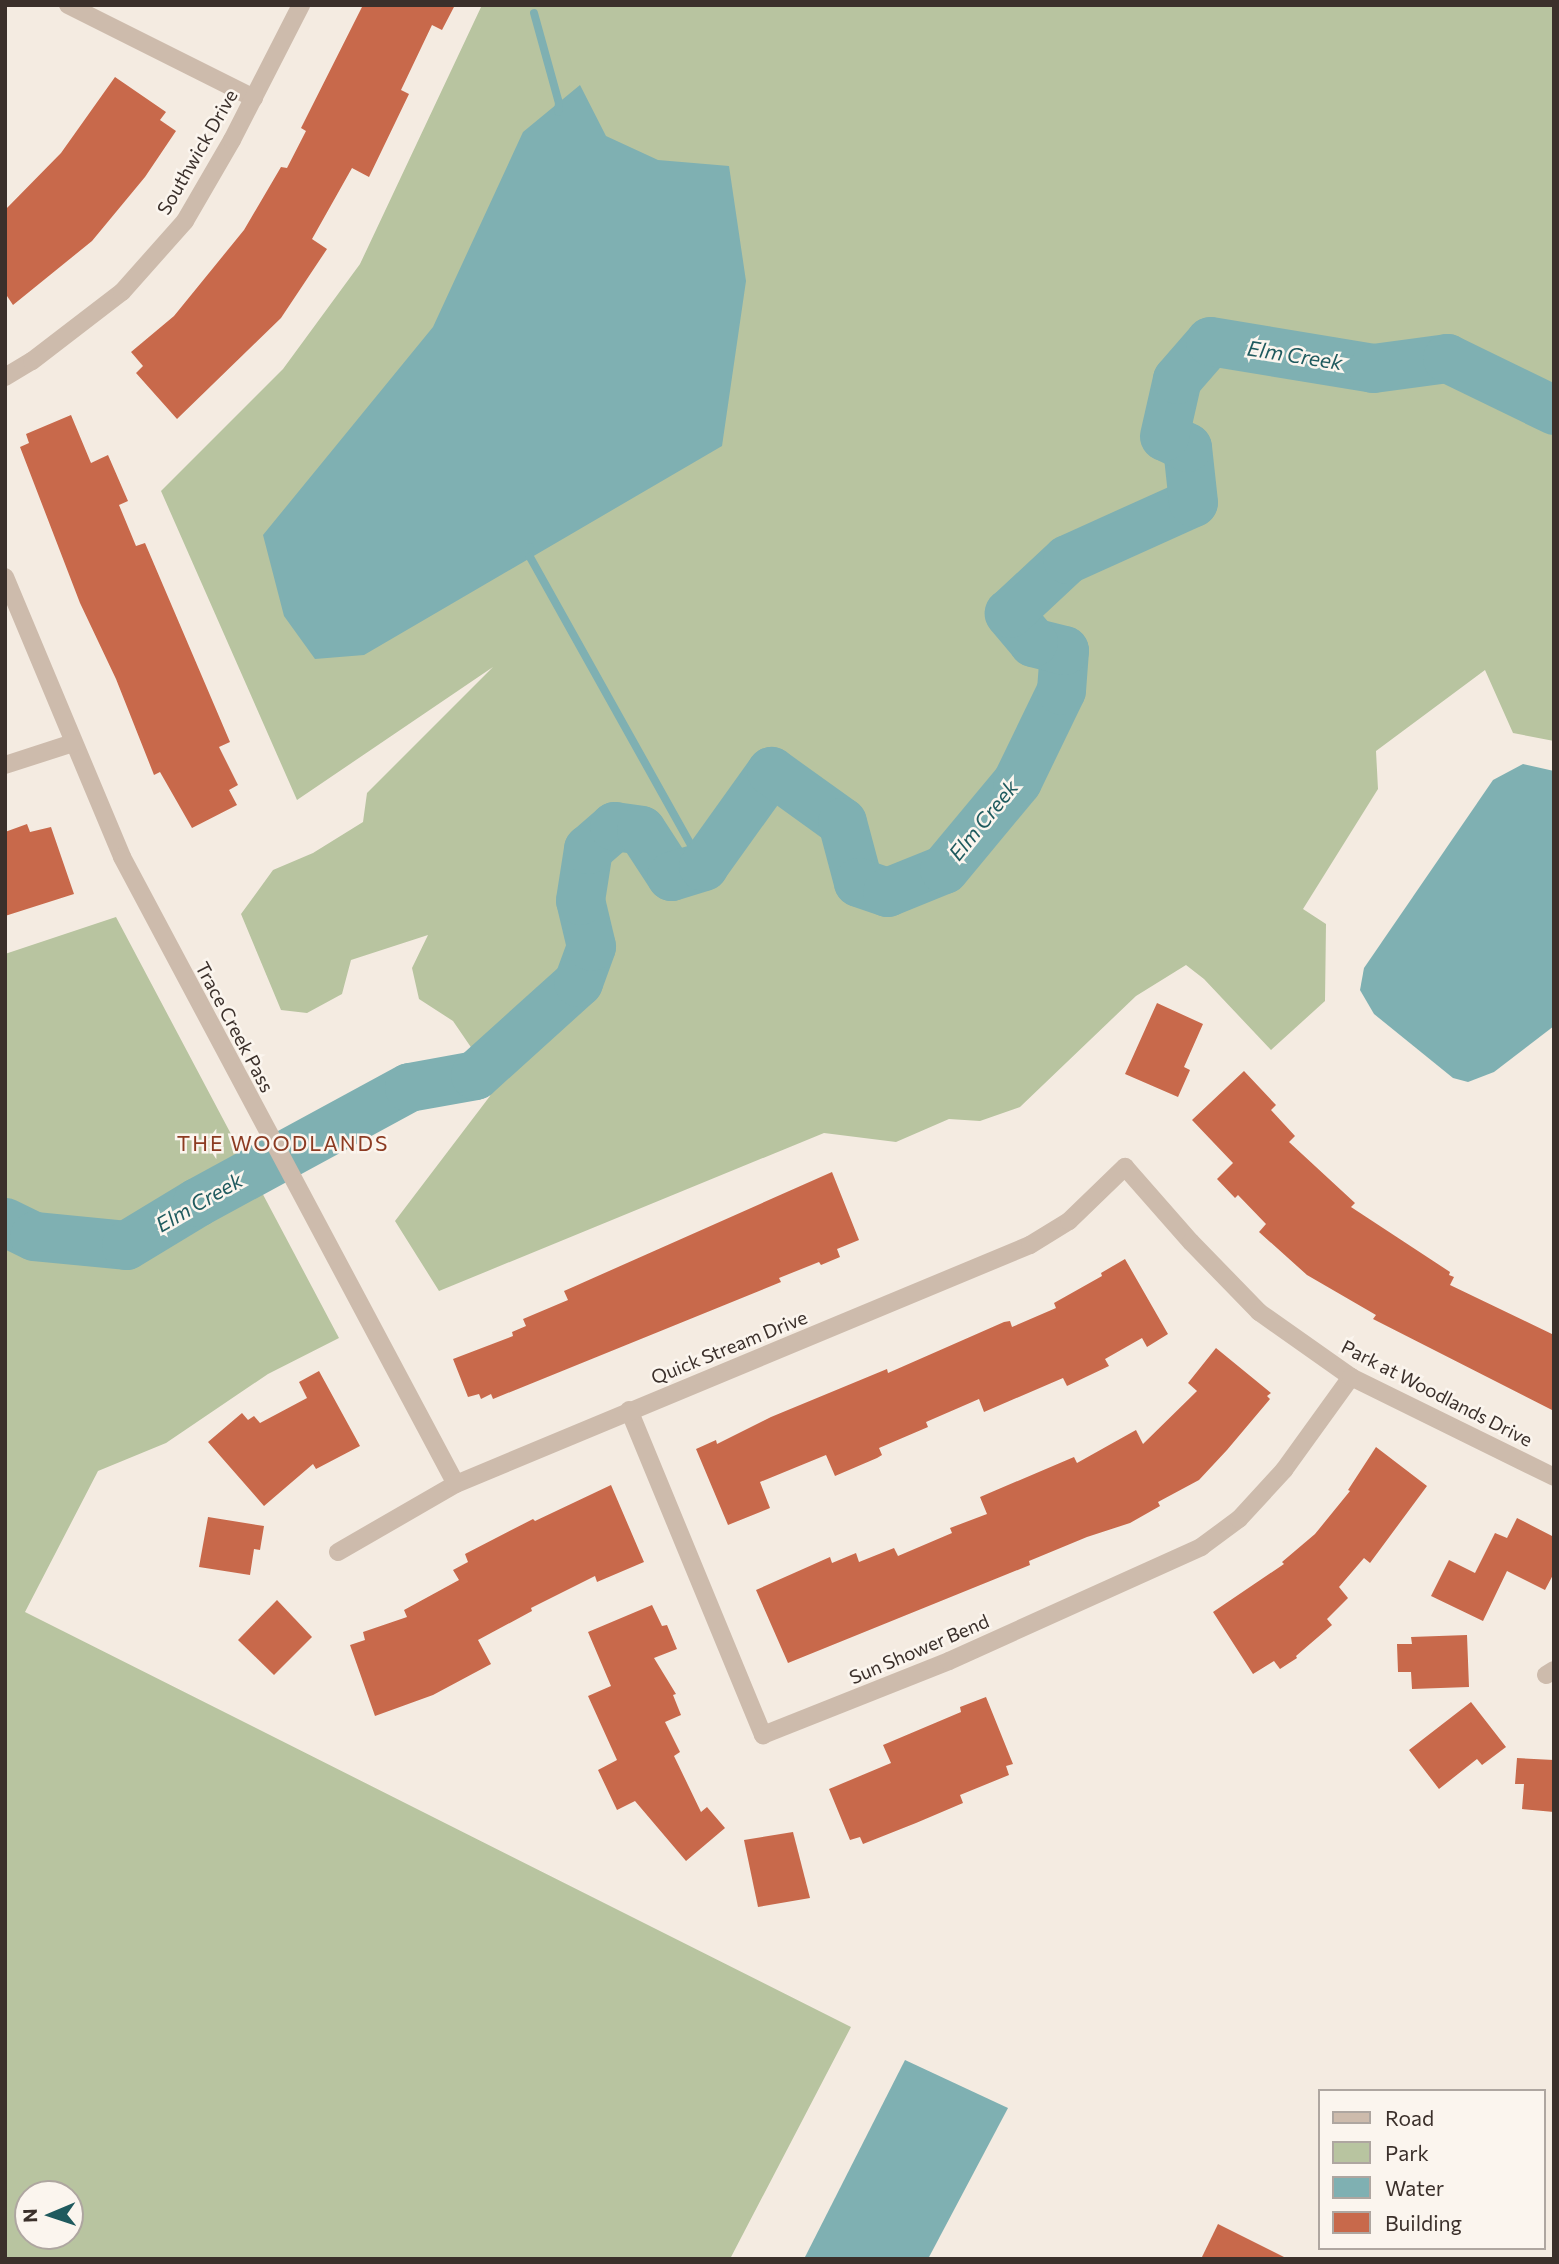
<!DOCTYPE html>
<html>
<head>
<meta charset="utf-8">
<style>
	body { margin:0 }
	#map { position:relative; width:1559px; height:2264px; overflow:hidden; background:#f4ebe1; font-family:Commissioner,sans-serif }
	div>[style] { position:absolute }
	.green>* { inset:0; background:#b8c4a0 }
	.water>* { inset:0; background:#7fb0b2 }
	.stream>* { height:8px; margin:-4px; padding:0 4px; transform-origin:4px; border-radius:4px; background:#7fb0b2 }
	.river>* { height:49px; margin:-24.5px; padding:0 24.5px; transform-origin:24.5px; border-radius:24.5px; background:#7fb0b2 }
	.building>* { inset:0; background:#c8694b }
	.street>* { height:18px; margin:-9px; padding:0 9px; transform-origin:9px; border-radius:9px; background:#cdbbac }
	span { translate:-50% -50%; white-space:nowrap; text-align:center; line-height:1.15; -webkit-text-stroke:5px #fbf5ee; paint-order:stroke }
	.street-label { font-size:19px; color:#3b302b }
	.water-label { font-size:21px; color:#1f5a5e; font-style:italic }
	.neighbourhood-label { font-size:21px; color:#8c3b22; letter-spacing:2px }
	.frame { position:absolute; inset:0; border:7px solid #3b302b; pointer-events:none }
	.legend { position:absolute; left:1318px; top:2089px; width:228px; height:161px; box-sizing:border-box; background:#fbf5ee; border:2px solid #aea6a0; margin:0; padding:9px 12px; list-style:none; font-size:21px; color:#3b302b }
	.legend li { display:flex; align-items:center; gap:14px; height:35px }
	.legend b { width:35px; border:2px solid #aea6a0 }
	.north { position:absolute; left:14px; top:2180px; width:70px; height:70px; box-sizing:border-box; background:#fbf5ee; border:2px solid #aea6a0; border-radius:50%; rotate:268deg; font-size:19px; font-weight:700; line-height:28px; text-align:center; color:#3b302b }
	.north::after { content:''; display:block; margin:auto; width:24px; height:32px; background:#1f5a5e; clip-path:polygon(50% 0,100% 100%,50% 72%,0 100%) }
</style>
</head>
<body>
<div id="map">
	<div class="green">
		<div style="clip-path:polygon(482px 5px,1554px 5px,1554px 741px,1513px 733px,1485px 670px,1376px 751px,1378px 789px,1303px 909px,1326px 924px,1325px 1001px,1271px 1050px,1204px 979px,1186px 965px,1136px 996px,1020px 1107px,980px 1121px,949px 1119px,896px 1142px,824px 1133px,439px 1291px,395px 1221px,490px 1096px,492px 1078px,453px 1021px,419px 999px,412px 968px,428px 935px,351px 960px,342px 994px,307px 1013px,281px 1010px,241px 914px,273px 870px,313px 853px,363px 822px,367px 793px,493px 667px,297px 800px,161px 491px,283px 369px,360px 264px)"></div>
		<div style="clip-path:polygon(evenodd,116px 917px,339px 1338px,268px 1374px,166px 1443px,98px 1471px,25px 1612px,851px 2027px,730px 2259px,5px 2259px,5px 954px,116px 917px,28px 2194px,70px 2194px,70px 2236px,28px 2236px,28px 2194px)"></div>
	</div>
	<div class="water">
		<div style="clip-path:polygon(580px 85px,606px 136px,658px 160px,729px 166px,746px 281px,722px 446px,364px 655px,315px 659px,284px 616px,263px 535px,433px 327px,523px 132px)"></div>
		<div style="clip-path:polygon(1523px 764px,1554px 771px,1554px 1026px,1494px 1072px,1468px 1082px,1453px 1078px,1374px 1014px,1360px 990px,1364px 968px,1493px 780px)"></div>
		<div style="clip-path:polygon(905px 2060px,1008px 2108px,928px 2259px,804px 2259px)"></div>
	</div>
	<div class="stream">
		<div style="left:534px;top:13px;width:93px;rotate:74.5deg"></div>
		<div style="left:559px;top:103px;width:9px;rotate:96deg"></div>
		<div style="left:530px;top:547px;width:10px;rotate:90deg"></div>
		<div style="left:530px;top:557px;width:354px;rotate:60.8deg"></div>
	</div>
	<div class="river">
		<div style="left:5px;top:1222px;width:32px;rotate:26deg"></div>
		<div style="left:34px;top:1236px;width:92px;rotate:5.6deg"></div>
		<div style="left:126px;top:1245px;width:83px;rotate:-31.2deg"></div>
		<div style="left:197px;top:1202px;width:241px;rotate:-28.5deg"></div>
		<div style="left:409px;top:1087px;width:67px;rotate:-10.3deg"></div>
		<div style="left:475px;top:1075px;width:139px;rotate:-42.1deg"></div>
		<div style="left:578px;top:982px;width:38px;rotate:-70deg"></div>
		<div style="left:591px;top:946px;width:47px;rotate:-103.4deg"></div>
		<div style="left:580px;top:900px;width:52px;rotate:-81.1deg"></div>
		<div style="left:588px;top:849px;width:35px;rotate:-41deg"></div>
		<div style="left:614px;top:826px;width:27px;rotate:8deg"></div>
		<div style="left:641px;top:830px;width:55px;rotate:56.9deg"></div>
		<div style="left:671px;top:876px;width:34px;rotate:-17deg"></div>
		<div style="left:703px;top:866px;width:117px;rotate:-54.4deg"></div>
		<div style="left:771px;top:771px;width:87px;rotate:35.7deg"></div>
		<div style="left:842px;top:822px;width:62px;rotate:75.1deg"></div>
		<div style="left:858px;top:882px;width:31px;rotate:19deg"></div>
		<div style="left:887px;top:892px;width:61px;rotate:-22deg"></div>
		<div style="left:944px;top:869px;width:114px;rotate:-50.3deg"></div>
		<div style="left:1017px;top:781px;width:101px;rotate:-64.2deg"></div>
		<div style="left:1061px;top:690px;width:40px;rotate:-85.7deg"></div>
		<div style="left:1064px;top:650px;width:32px;rotate:-166deg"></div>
		<div style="left:1033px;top:642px;width:38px;rotate:-130deg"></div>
		<div style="left:1009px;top:613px;width:79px;rotate:-43deg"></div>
		<div style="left:1067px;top:559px;width:138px;rotate:-24.3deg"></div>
		<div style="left:1193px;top:502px;width:55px;rotate:-96.2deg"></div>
		<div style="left:1187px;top:447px;width:25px;rotate:-154deg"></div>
		<div style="left:1164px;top:436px;width:58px;rotate:-77.2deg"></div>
		<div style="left:1177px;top:379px;width:50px;rotate:-49deg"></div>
		<div style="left:1210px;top:341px;width:165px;rotate:9.4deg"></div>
		<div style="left:1373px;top:368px;width:75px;rotate:-7.7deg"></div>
		<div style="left:1447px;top:358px;width:119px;rotate:25.9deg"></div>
	</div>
	<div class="building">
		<div style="clip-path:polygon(363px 5px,455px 5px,442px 30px,432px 25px,401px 90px,409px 94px,369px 177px,352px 168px,312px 239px,327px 249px,281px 318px,177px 419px,136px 373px,143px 366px,131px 352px,174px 316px,244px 230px,281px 167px,287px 168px,306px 131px,301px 128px)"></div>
		<div style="clip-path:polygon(115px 77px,166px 112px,160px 120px,176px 131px,145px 177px,92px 241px,13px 305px,5px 293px,5px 210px,61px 153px)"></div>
		<div style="clip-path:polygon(71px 415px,91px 463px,108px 455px,128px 501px,119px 505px,136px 546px,145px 543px,230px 742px,219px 747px,238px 785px,229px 790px,237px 805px,192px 828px,160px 772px,154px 775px,116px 679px,80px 603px,20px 447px,29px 443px,26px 434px)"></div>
		<div style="clip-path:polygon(27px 824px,30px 832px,51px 827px,74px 894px,5px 916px,5px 832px)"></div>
		<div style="clip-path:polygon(1157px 1003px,1203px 1024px,1184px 1067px,1190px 1070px,1178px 1097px,1125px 1074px)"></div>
		<div style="clip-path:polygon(1244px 1071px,1276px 1105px,1271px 1110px,1295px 1136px,1289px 1142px,1355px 1203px,1351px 1207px,1450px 1272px,1449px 1275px,1454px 1277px,1450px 1285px,1554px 1335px,1554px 1411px,1373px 1319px,1376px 1315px,1307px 1275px,1259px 1232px,1266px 1224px,1238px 1195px,1235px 1198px,1217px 1179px,1233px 1163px,1192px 1120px)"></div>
		<div style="clip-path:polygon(832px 1172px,859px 1240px,837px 1249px,840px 1257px,821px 1265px,819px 1262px,779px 1278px,781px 1282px,493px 1399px,491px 1394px,481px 1399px,479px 1394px,468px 1397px,453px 1359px,513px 1336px,512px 1332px,526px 1326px,523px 1319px,568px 1300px,564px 1291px)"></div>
		<div style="clip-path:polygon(1125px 1259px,1168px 1334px,1147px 1347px,1142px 1338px,1105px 1359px,1109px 1366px,1067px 1386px,1063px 1378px,984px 1412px,979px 1399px,926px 1422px,928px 1427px,879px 1448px,882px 1455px,877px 1458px,835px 1476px,826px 1455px,760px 1482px,770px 1508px,728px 1525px,696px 1449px,716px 1440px,717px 1444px,771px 1417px,887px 1369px,888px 1373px,1004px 1322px,1010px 1321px,1012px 1327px,1056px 1308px,1054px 1303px,1102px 1276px,1101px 1273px)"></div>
		<div style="clip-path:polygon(1216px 1348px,1271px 1393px,1267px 1396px,1270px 1399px,1227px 1450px,1199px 1480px,1158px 1502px,1160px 1506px,1130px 1523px,1087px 1537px,1029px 1561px,1030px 1565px,788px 1663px,756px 1590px,830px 1557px,832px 1563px,856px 1553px,859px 1562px,894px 1548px,898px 1556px,952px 1533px,950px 1528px,987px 1514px,980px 1497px,1074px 1457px,1077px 1463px,1136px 1430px,1143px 1444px,1197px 1391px,1188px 1383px)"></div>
		<div style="clip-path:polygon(319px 1371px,360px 1446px,316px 1469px,313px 1464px,264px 1506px,208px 1442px,242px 1413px,248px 1420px,254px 1416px,260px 1423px,307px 1398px,299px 1382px)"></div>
		<div style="clip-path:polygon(1376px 1447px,1427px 1486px,1370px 1563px,1364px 1558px,1339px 1587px,1348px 1598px,1327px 1619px,1332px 1625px,1296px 1656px,1297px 1658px,1280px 1669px,1274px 1661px,1253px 1674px,1213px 1612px,1284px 1564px,1282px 1562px,1315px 1534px,1350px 1491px,1348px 1490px)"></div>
		<div style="clip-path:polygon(611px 1485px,644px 1562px,597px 1582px,595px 1576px,531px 1608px,532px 1611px,478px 1640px,491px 1664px,433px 1695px,375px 1716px,350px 1645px,365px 1640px,363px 1632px,407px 1617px,404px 1610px,459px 1580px,453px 1570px,468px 1562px,465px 1554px,533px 1519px,535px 1521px)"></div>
		<div style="clip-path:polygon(208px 1517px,264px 1526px,260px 1550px,254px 1549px,250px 1575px,199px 1567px)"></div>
		<div style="clip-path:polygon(1517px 1518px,1554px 1537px,1554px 1573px,1545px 1590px,1507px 1571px,1483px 1621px,1431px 1596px,1449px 1560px,1475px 1573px,1495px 1533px,1507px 1538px)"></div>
		<div style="clip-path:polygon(277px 1600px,312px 1637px,274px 1675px,238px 1640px)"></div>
		<div style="clip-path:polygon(652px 1605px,662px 1626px,667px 1625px,677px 1649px,654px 1658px,676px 1694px,673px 1695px,681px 1715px,665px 1722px,680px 1752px,674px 1756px,701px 1812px,707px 1807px,725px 1828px,686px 1861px,635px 1801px,617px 1810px,598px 1770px,617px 1760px,588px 1696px,611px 1686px,588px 1632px)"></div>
		<div style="clip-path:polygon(1467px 1635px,1469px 1687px,1412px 1689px,1411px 1672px,1398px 1672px,1397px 1644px,1412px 1644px,1411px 1637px)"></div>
		<div style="clip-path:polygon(986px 1697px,1013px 1764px,1006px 1766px,1009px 1775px,960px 1795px,963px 1803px,916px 1823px,863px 1844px,860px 1837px,850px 1840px,829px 1789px,891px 1763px,883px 1745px,961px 1712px,960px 1707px)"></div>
		<div style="clip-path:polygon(1471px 1702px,1506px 1747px,1482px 1765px,1477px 1759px,1439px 1789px,1409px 1750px)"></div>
		<div style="clip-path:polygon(1517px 1758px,1554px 1760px,1554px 1812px,1522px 1809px,1524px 1784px,1515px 1784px)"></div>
		<div style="clip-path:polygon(793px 1832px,810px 1898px,758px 1907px,744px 1840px)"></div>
		<div style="clip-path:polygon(1218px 2224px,1288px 2259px,1201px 2259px)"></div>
	</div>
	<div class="street">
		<div style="left:68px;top:5px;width:208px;rotate:26.6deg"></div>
		<div style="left:5px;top:377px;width:31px;rotate:-31deg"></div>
		<div style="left:32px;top:361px;width:113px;rotate:-37.5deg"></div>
		<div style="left:122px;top:292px;width:95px;rotate:-48.4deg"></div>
		<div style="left:185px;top:221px;width:94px;rotate:-59.9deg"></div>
		<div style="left:232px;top:140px;width:152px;rotate:-62.9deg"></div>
		<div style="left:5px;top:577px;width:303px;rotate:67.3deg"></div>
		<div style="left:122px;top:857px;width:710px;rotate:61.96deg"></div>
		<div style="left:5px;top:765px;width:71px;rotate:-17.9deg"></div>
		<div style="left:629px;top:1410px;width:352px;rotate:67.6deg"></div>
		<div style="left:763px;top:1735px;width:200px;rotate:-21.7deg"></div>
		<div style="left:949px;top:1661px;width:277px;rotate:-24.3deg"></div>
		<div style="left:1201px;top:1547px;width:47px;rotate:-36.4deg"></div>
		<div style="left:1239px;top:1519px;width:67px;rotate:-47.4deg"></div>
		<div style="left:1284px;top:1470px;width:115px;rotate:-54.2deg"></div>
		<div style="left:338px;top:1552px;width:136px;rotate:-30deg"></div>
		<div style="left:456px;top:1484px;width:622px;rotate:-22.61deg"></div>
		<div style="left:1030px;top:1245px;width:46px;rotate:-31.6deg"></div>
		<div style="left:1069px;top:1221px;width:78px;rotate:-44deg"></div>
		<div style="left:1125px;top:1167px;width:100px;rotate:48.7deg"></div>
		<div style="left:1191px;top:1242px;width:98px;rotate:45.8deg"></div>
		<div style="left:1259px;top:1312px;width:113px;rotate:35.2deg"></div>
		<div style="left:1351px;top:1377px;width:226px;rotate:26.2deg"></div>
		<div style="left:1546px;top:1675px;width:9px;rotate:-32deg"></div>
	</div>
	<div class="street-label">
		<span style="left:197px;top:152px;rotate:-60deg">Southwick Drive</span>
		<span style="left:235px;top:1027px;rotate:62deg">Trace Creek Pass</span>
		<span style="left:729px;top:1347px;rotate:-22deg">Quick Stream Drive</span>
		<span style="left:1437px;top:1393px;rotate:27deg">Park at Woodlands Drive</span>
		<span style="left:919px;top:1649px;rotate:-23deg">Sun Shower Bend</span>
	</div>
	<div class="water-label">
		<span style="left:1295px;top:355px;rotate:9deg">Elm Creek</span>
		<span style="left:983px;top:820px;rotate:-51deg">Elm Creek</span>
		<span style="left:199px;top:1202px;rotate:-30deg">Elm Creek</span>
	</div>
	<div class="neighbourhood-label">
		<span style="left:283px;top:1143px">THE WOODLANDS</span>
	</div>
	<div class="frame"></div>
	<ul class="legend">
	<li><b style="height:9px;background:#cdbbac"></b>Road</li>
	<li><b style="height:19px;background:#b8c4a0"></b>Park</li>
	<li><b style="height:19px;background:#7fb0b2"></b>Water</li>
	<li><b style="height:19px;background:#c8694b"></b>Building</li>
	</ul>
	<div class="north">N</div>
</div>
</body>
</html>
